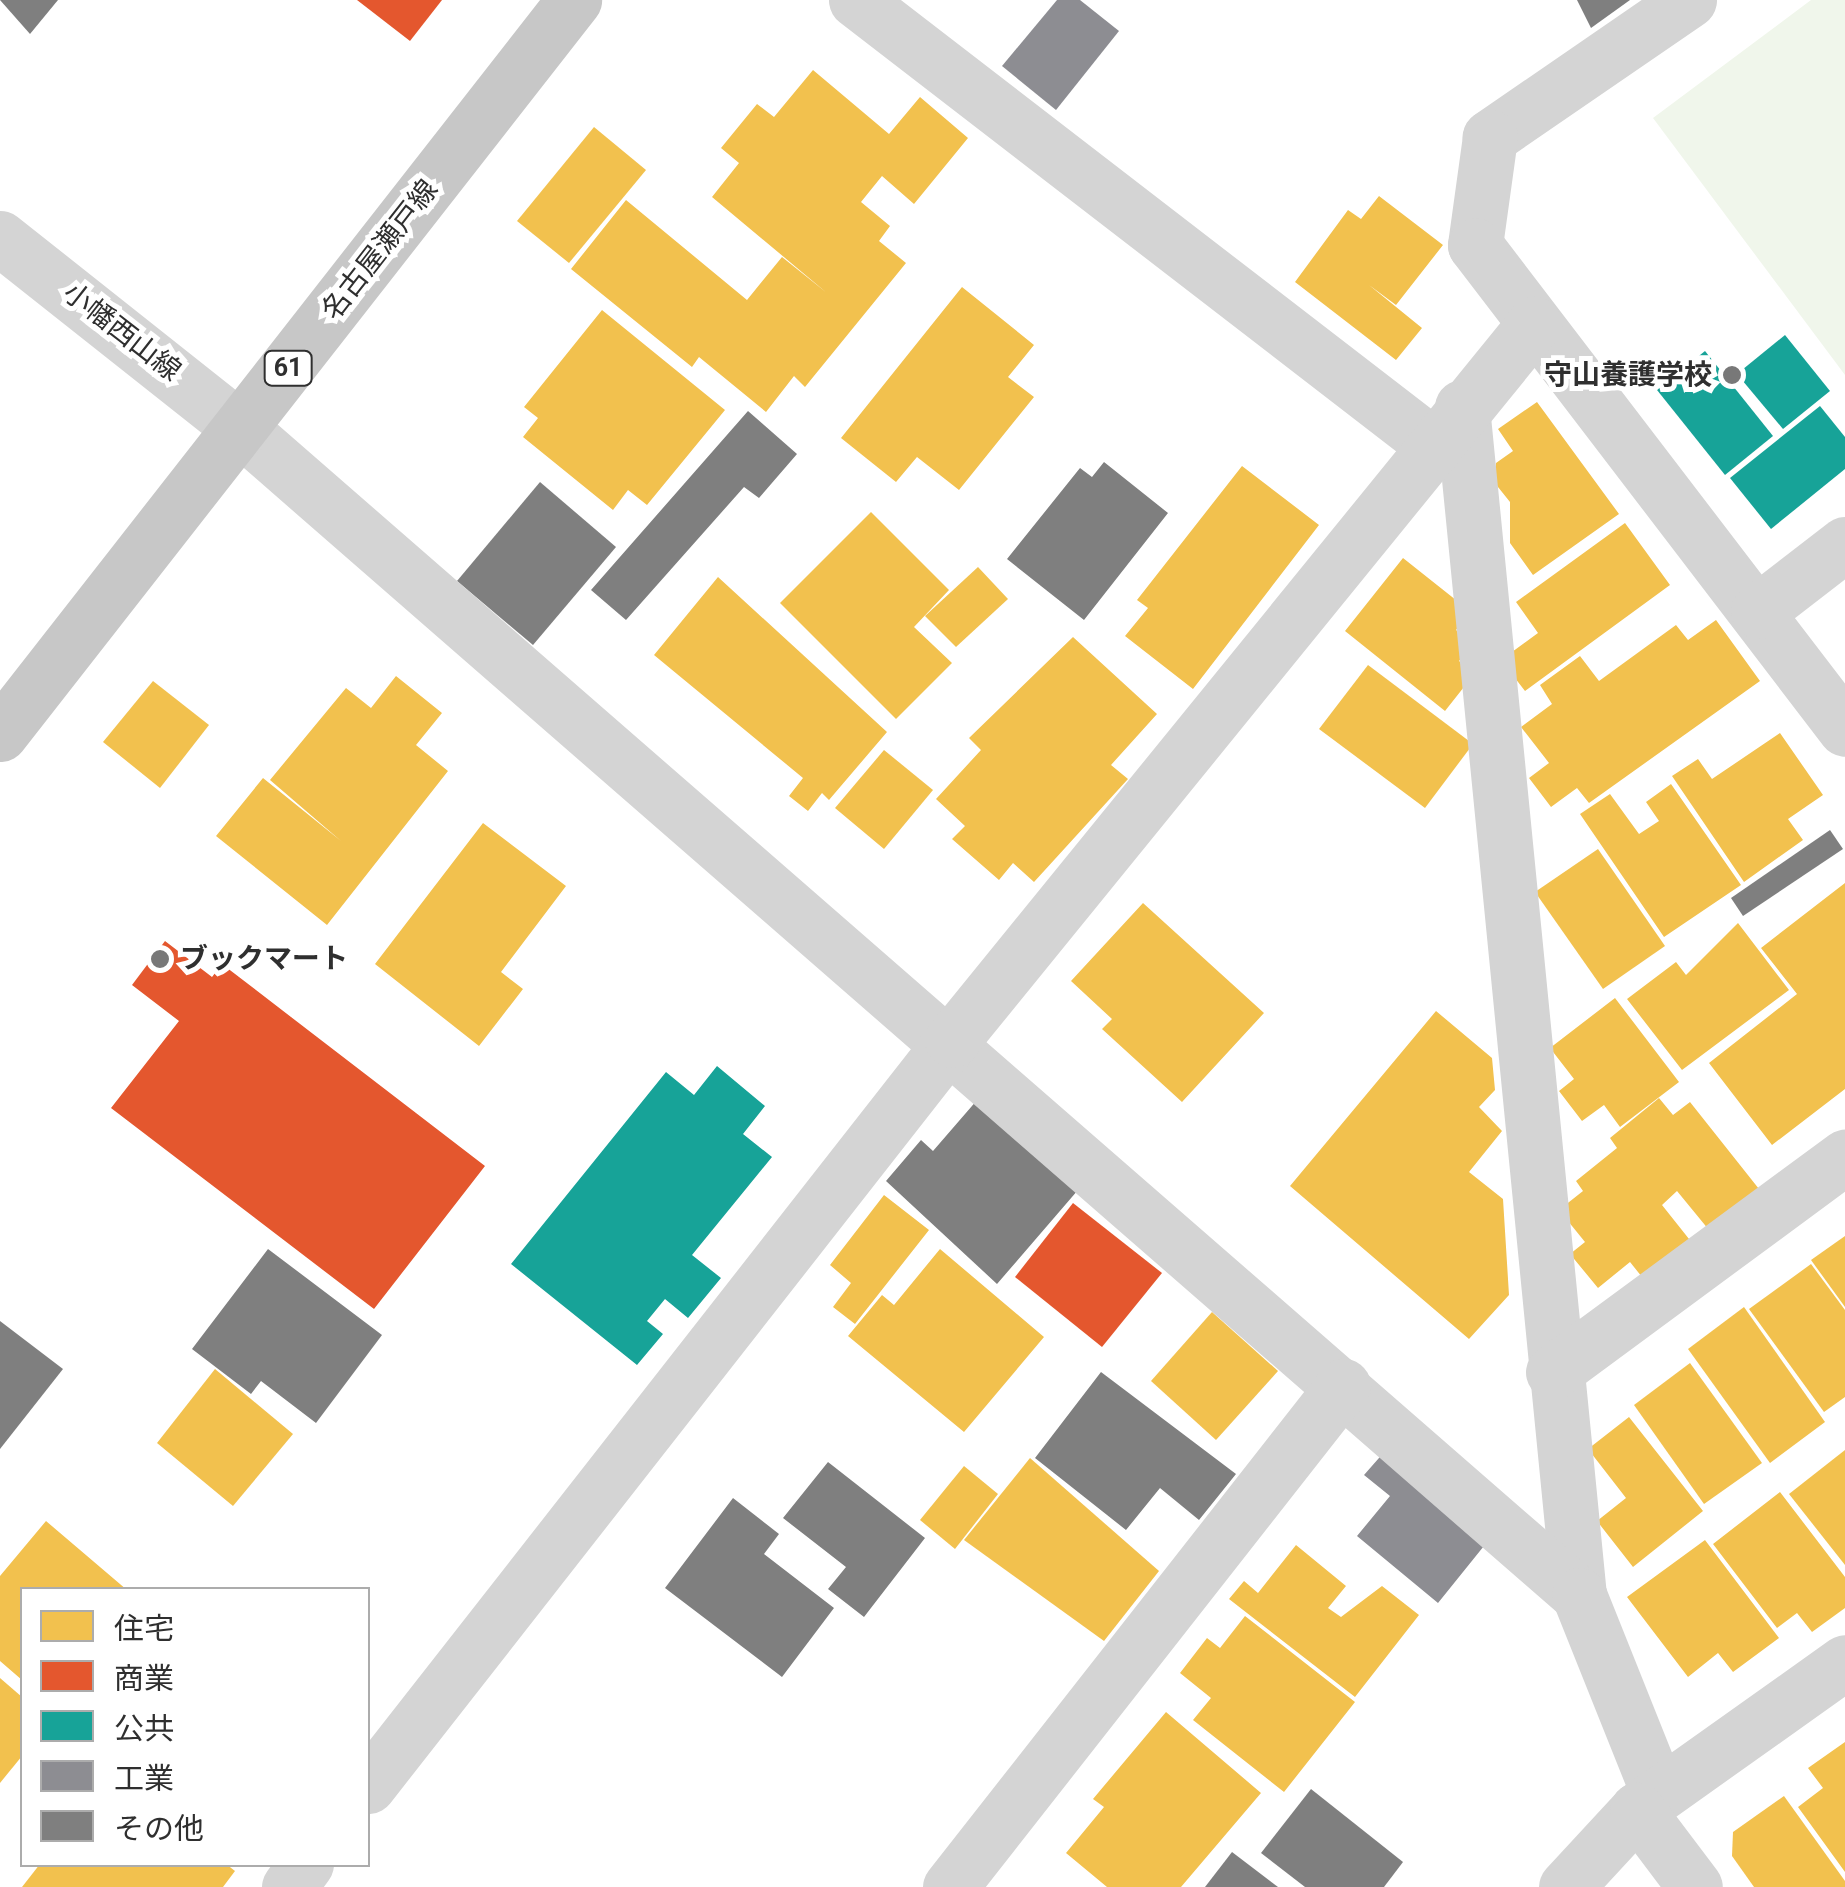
<!DOCTYPE html>
<html>
<head>
<meta charset="utf-8">
<style>
	body { margin:0 }
	#map { position:relative; width:1845px; height:1887px; overflow:hidden; background:#fff; font-family:Roboto,"Noto Sans JP",sans-serif }
	div>[style] { position:absolute }
	.green>* { inset:0; background:#f0f6eb }
	.homes>* { inset:0; background:#f2c14e }
	.shops>* { inset:0; background:#e4572e }
	.public>* { inset:0; background:#17a398 }
	.industry>* { inset:0; background:#8d8d92 }
	.building>* { inset:0; background:#7f7f7f }
	.minor>* { height:55px; margin:-27.5px; padding:0 27.5px; transform-origin:27.5px; border-radius:27.5px; background:#d4d4d4 }
	.tertiary>* { height:55px; margin:-27.5px; padding:0 27.5px; transform-origin:27.5px; border-radius:27.5px; background:#d4d4d4 }
	.primary>* { height:55px; margin:-27.5px; padding:0 27.5px; transform-origin:27.5px; border-radius:27.5px; background:#c7c7c7 }
	.dots>* { width:28px; height:28px; translate:-50% -50%; box-sizing:border-box; border:5px solid #fff; border-radius:50% }
	span { translate:-50% -50%; white-space:nowrap; text-align:center; line-height:1.15; -webkit-text-stroke:10px #fff; paint-order:stroke }
	.shield-label span { padding:2px 8px; background:#fff; border:2px solid; border-radius:8px; -webkit-text-stroke-width:0 }
	.shield-label { font-size:25px; color:#2f2f2f; font-weight:700 }
	.street-label { font-size:28px; color:#2f2f2f }
	.poi-label { font-size:28px; color:#2f2f2f; font-weight:700 }
	.right { translate:-100% -50%; text-align:right }
	.left { translate:0 -50%; text-align:left }
	.legend { position:absolute; left:20px; top:1587px; width:350px; height:280px; box-sizing:border-box; background:#fff; border:2px solid #acacac; margin:0; padding:12px 18px; list-style:none; font-size:30px; color:#2f2f2f }
	.legend li { display:flex; align-items:center; gap:20px; height:50px }
	.legend b { width:50px; border:2px solid #acacac }
</style>
</head>
<body>
<div id="map">
	<div class="green">
		<div style="clip-path:polygon(1811px 0,1845px 0,1845px 375px,1653px 118px)"></div>
	</div>
	<div class="homes">
		<div style="clip-path:polygon(813px 70px,889px 134px,920px 97px,968px 138px,914px 204px,882px 176px,861px 202px,890px 226px,879px 241px,906px 263px,805px 387px,794px 376px,766px 412px,699px 357px,692px 367px,571px 269px,626px 200px,747px 300px,782px 257px,827px 293px,712px 197px,739px 163px,721px 148px,757px 104px,774px 117px)"></div>
		<div style="clip-path:polygon(594px 127px,646px 170px,569px 263px,517px 221px)"></div>
		<div style="clip-path:polygon(1379px 196px,1443px 245px,1396px 305px,1369px 285px,1422px 328px,1396px 360px,1295px 282px,1348px 210px,1361px 219px)"></div>
		<div style="clip-path:polygon(962px 287px,1034px 345px,1008px 377px,1034px 397px,959px 490px,917px 457px,896px 482px,841px 438px)"></div>
		<div style="clip-path:polygon(602px 310px,725px 410px,647px 505px,628px 490px,613px 510px,523px 437px,538px 418px,524px 407px)"></div>
		<div style="clip-path:polygon(1537px 402px,1619px 514px,1533px 575px,1510px 543px,1510px 502px,1494px 482px,1496px 463px,1513px 451px,1498px 429px)"></div>
		<div style="clip-path:polygon(1242px 466px,1319px 525px,1193px 689px,1125px 636px,1148px 608px,1137px 600px)"></div>
		<div style="clip-path:polygon(871px 512px,949px 590px,914px 627px,952px 663px,896px 719px,780px 603px)"></div>
		<div style="clip-path:polygon(1625px 523px,1670px 585px,1525px 691px,1501px 660px,1538px 633px,1516px 602px)"></div>
		<div style="clip-path:polygon(1403px 558px,1471px 612px,1456px 630px,1473px 643px,1459px 661px,1475px 673px,1445px 711px,1345px 631px)"></div>
		<div style="clip-path:polygon(978px 567px,1008px 599px,956px 647px,925px 616px)"></div>
		<div style="clip-path:polygon(718px 577px,887px 732px,829px 800px,822px 793px,808px 811px,789px 796px,803px 778px,654px 655px)"></div>
		<div style="clip-path:polygon(1716px 620px,1760px 681px,1589px 803px,1577px 788px,1551px 807px,1529px 778px,1549px 763px,1521px 727px,1552px 704px,1540px 685px,1580px 656px,1599px 681px,1676px 625px,1688px 640px)"></div>
		<div style="clip-path:polygon(1073px 637px,1157px 714px,1111px 765px,1128px 779px,1034px 882px,1013px 863px,999px 880px,952px 839px,965px 826px,936px 799px,981px 750px,969px 738px)"></div>
		<div style="clip-path:polygon(1368px 665px,1473px 744px,1425px 808px,1319px 729px)"></div>
		<div style="clip-path:polygon(396px 676px,442px 713px,416px 745px,448px 771px,327px 925px,216px 836px,263px 778px,341px 841px,270px 780px,346px 688px,371px 708px)"></div>
		<div style="clip-path:polygon(153px 681px,209px 725px,160px 788px,103px 742px)"></div>
		<div style="clip-path:polygon(1780px 733px,1823px 795px,1788px 819px,1803px 840px,1744px 882px,1672px 776px,1698px 759px,1712px 779px)"></div>
		<div style="clip-path:polygon(884px 750px,933px 790px,884px 849px,835px 808px)"></div>
		<div style="clip-path:polygon(1671px 784px,1741px 885px,1664px 937px,1580px 814px,1610px 794px,1639px 834px,1659px 821px,1646px 802px)"></div>
		<div style="clip-path:polygon(483px 823px,566px 886px,501px 972px,523px 989px,479px 1046px,375px 964px)"></div>
		<div style="clip-path:polygon(1598px 849px,1665px 946px,1603px 989px,1535px 892px)"></div>
		<div style="clip-path:polygon(1845px 883px,1845px 1089px,1772px 1145px,1709px 1063px,1797px 994px,1761px 948px)"></div>
		<div style="clip-path:polygon(1143px 903px,1264px 1013px,1182px 1102px,1102px 1029px,1112px 1019px,1071px 981px)"></div>
		<div style="clip-path:polygon(1738px 923px,1789px 990px,1682px 1070px,1627px 999px,1676px 962px,1686px 975px)"></div>
		<div style="clip-path:polygon(1615px 998px,1679px 1082px,1620px 1127px,1604px 1105px,1582px 1121px,1559px 1091px,1574px 1079px,1550px 1048px)"></div>
		<div style="clip-path:polygon(1436px 1011px,1492px 1058px,1495px 1090px,1479px 1107px,1502px 1131px,1469px 1172px,1503px 1199px,1509px 1295px,1469px 1339px,1290px 1186px)"></div>
		<div style="clip-path:polygon(1659px 1098px,1673px 1115px,1690px 1102px,1759px 1189px,1709px 1230px,1677px 1191px,1662px 1205px,1693px 1244px,1646px 1282px,1630px 1262px,1598px 1288px,1570px 1254px,1585px 1242px,1559px 1210px,1583px 1191px,1576px 1181px,1617px 1148px,1610px 1138px)"></div>
		<div style="clip-path:polygon(884px 1195px,929px 1230px,855px 1324px,833px 1307px,851px 1283px,830px 1265px)"></div>
		<div style="clip-path:polygon(1845px 1236px,1845px 1307px,1811px 1260px)"></div>
		<div style="clip-path:polygon(940px 1249px,1044px 1337px,964px 1432px,848px 1336px,882px 1295px,894px 1305px)"></div>
		<div style="clip-path:polygon(1811px 1264px,1845px 1310px,1845px 1397px,1824px 1412px,1749px 1309px)"></div>
		<div style="clip-path:polygon(1744px 1307px,1825px 1422px,1770px 1463px,1688px 1349px)"></div>
		<div style="clip-path:polygon(1212px 1312px,1278px 1371px,1216px 1440px,1151px 1381px)"></div>
		<div style="clip-path:polygon(1690px 1363px,1762px 1463px,1704px 1504px,1634px 1405px)"></div>
		<div style="clip-path:polygon(215px 1369px,293px 1434px,233px 1506px,157px 1443px)"></div>
		<div style="clip-path:polygon(1629px 1417px,1703px 1511px,1633px 1567px,1597px 1521px,1626px 1498px,1588px 1449px)"></div>
		<div style="clip-path:polygon(1845px 1450px,1845px 1565px,1789px 1494px)"></div>
		<div style="clip-path:polygon(1030px 1458px,1159px 1571px,1104px 1641px,964px 1540px)"></div>
		<div style="clip-path:polygon(964px 1466px,998px 1494px,955px 1549px,920px 1520px)"></div>
		<div style="clip-path:polygon(1780px 1492px,1845px 1577px,1845px 1608px,1812px 1632px,1797px 1613px,1777px 1628px,1713px 1544px)"></div>
		<div style="clip-path:polygon(46px 1521px,127px 1590px,22px 1590px,22px 1680px,0 1661px,0 1576px)"></div>
		<div style="clip-path:polygon(1705px 1540px,1779px 1638px,1733px 1672px,1718px 1653px,1688px 1677px,1627px 1597px)"></div>
		<div style="clip-path:polygon(1296px 1545px,1346px 1586px,1328px 1608px,1341px 1617px,1382px 1586px,1419px 1615px,1355px 1697px,1229px 1599px,1244px 1581px,1258px 1593px)"></div>
		<div style="clip-path:polygon(1245px 1616px,1355px 1702px,1284px 1792px,1193px 1720px,1211px 1698px,1180px 1673px,1207px 1638px,1220px 1648px)"></div>
		<div style="clip-path:polygon(0 1678px,22px 1697px,22px 1756px,0 1783px)"></div>
		<div style="clip-path:polygon(1166px 1712px,1261px 1793px,1181px 1887px,1107px 1887px,1066px 1853px,1104px 1807px,1093px 1799px)"></div>
		<div style="clip-path:polygon(1845px 1742px,1845px 1872px,1798px 1807px,1823px 1788px,1808px 1768px)"></div>
		<div style="clip-path:polygon(1784px 1796px,1845px 1881px,1845px 1887px,1754px 1887px,1732px 1856px,1733px 1832px)"></div>
		<div style="clip-path:polygon(40px 1864px,226px 1864px,235px 1871px,223px 1887px,22px 1887px)"></div>
	</div>
	<div class="shops">
		<div style="clip-path:polygon(357px 0,442px 0,410px 41px)"></div>
		<div style="clip-path:polygon(165px 941px,212px 977px,222px 964px,485px 1166px,374px 1309px,111px 1108px,179px 1021px,132px 985px)"></div>
		<div style="clip-path:polygon(1073px 1203px,1162px 1273px,1102px 1347px,1015px 1277px)"></div>
	</div>
	<div class="public">
		<div style="clip-path:polygon(1785px 335px,1830px 391px,1783px 429px,1737px 374px)"></div>
		<div style="clip-path:polygon(1705px 351px,1773px 436px,1725px 475px,1657px 390px)"></div>
		<div style="clip-path:polygon(1820px 406px,1845px 437px,1845px 469px,1771px 529px,1730px 478px)"></div>
		<div style="clip-path:polygon(717px 1066px,765px 1106px,743px 1134px,772px 1157px,692px 1255px,721px 1278px,688px 1318px,665px 1299px,647px 1321px,663px 1334px,637px 1365px,511px 1264px,666px 1072px,694px 1095px)"></div>
	</div>
	<div class="industry">
		<div style="clip-path:polygon(1057px 0,1080px 0,1119px 31px,1056px 110px,1002px 66px)"></div>
		<div style="clip-path:polygon(1386px 1450px,1492px 1536px,1438px 1603px,1357px 1536px,1390px 1496px,1364px 1475px)"></div>
	</div>
	<div class="building">
		<div style="clip-path:polygon(0 0,58px 0,30px 34px)"></div>
		<div style="clip-path:polygon(1577px 0,1630px 0,1591px 28px)"></div>
		<div style="clip-path:polygon(748px 411px,797px 454px,759px 498px,744px 487px,626px 620px,591px 590px)"></div>
		<div style="clip-path:polygon(1104px 462px,1168px 513px,1084px 620px,1007px 559px,1080px 468px,1092px 477px)"></div>
		<div style="clip-path:polygon(540px 482px,616px 547px,533px 645px,457px 581px)"></div>
		<div style="clip-path:polygon(1830px 830px,1843px 849px,1743px 916px,1731px 898px)"></div>
		<div style="clip-path:polygon(978px 1099px,1078px 1190px,997px 1284px,886px 1181px,921px 1140px,933px 1151px)"></div>
		<div style="clip-path:polygon(268px 1249px,382px 1335px,316px 1423px,261px 1381px,251px 1394px,192px 1349px)"></div>
		<div style="clip-path:polygon(0 1321px,63px 1369px,0 1449px)"></div>
		<div style="clip-path:polygon(1101px 1372px,1236px 1474px,1199px 1520px,1160px 1488px,1126px 1530px,1035px 1458px)"></div>
		<div style="clip-path:polygon(828px 1462px,925px 1538px,864px 1617px,828px 1589px,846px 1567px,783px 1518px)"></div>
		<div style="clip-path:polygon(733px 1498px,779px 1534px,764px 1554px,834px 1608px,782px 1677px,665px 1588px)"></div>
		<div style="clip-path:polygon(1311px 1789px,1403px 1862px,1384px 1887px,1305px 1887px,1261px 1853px)"></div>
		<div style="clip-path:polygon(1232px 1852px,1278px 1887px,1205px 1887px)"></div>
	</div>
	<div class="minor">
		<div style="left:856px;top:0;width:727px;rotate:37.63deg"></div>
		<div style="left:1689px;top:0;width:242px;rotate:145.5deg"></div>
		<div style="left:1490px;top:137px;width:109px;rotate:97.9deg"></div>
		<div style="left:1475px;top:245px;width:609px;rotate:52.6deg"></div>
		<div style="left:1462px;top:407px;width:1194px;rotate:84.38deg"></div>
		<div style="left:241px;top:429px;width:1775px;rotate:41.07deg"></div>
		<div style="left:1579px;top:1595px;width:210px;rotate:68.2deg"></div>
		<div style="left:1758px;top:611px;width:110px;rotate:-37.6deg"></div>
		<div style="left:1553px;top:1372px;width:363px;rotate:-36.4deg"></div>
		<div style="left:368px;top:1786px;width:947px;rotate:-51.94deg"></div>
		<div style="left:952px;top:1040px;width:923px;rotate:-50.89deg"></div>
		<div style="left:1637px;top:1810px;width:255px;rotate:-35.4deg"></div>
		<div style="left:289px;top:1887px;width:29px;rotate:-54deg"></div>
		<div style="left:950px;top:1887px;width:637px;rotate:-51.89deg"></div>
		<div style="left:1566px;top:1887px;width:105px;rotate:-47.3deg"></div>
		<div style="left:1637px;top:1810px;width:96px;rotate:53deg"></div>
	</div>
	<div class="tertiary">
		<div style="left:0;top:238px;width:308px;rotate:38.4deg"></div>
	</div>
	<div class="primary">
		<div style="left:0;top:734px;width:932px;rotate:-51.97deg"></div>
	</div>
	<div class="dots">
		<div style="left:1732px;top:375px;background:#787878"></div>
		<div style="left:160px;top:959px;background:#787878"></div>
	</div>
	<div class="shield-label">
		<span style="left:288px;top:368px">61</span>
	</div>
	<div class="street-label">
		<span style="left:380px;top:250px;rotate:-52deg">名古屋瀬戸線</span>
		<span style="left:122px;top:332px;rotate:38deg">小幡西山線</span>
	</div>
	<div class="poi-label">
		<span class="right" style="left:1712px;top:375px">守山養護学校</span>
		<span class="left" style="left:180px;top:959px">ブックマート</span>
	</div>
	<ul class="legend">
	<li><b style="height:28px;background:#f2c14e"></b>住宅</li>
	<li><b style="height:28px;background:#e4572e"></b>商業</li>
	<li><b style="height:28px;background:#17a398"></b>公共</li>
	<li><b style="height:28px;background:#8d8d92"></b>工業</li>
	<li><b style="height:28px;background:#7f7f7f"></b>その他</li>
	</ul>
</div>
</body>
</html>
